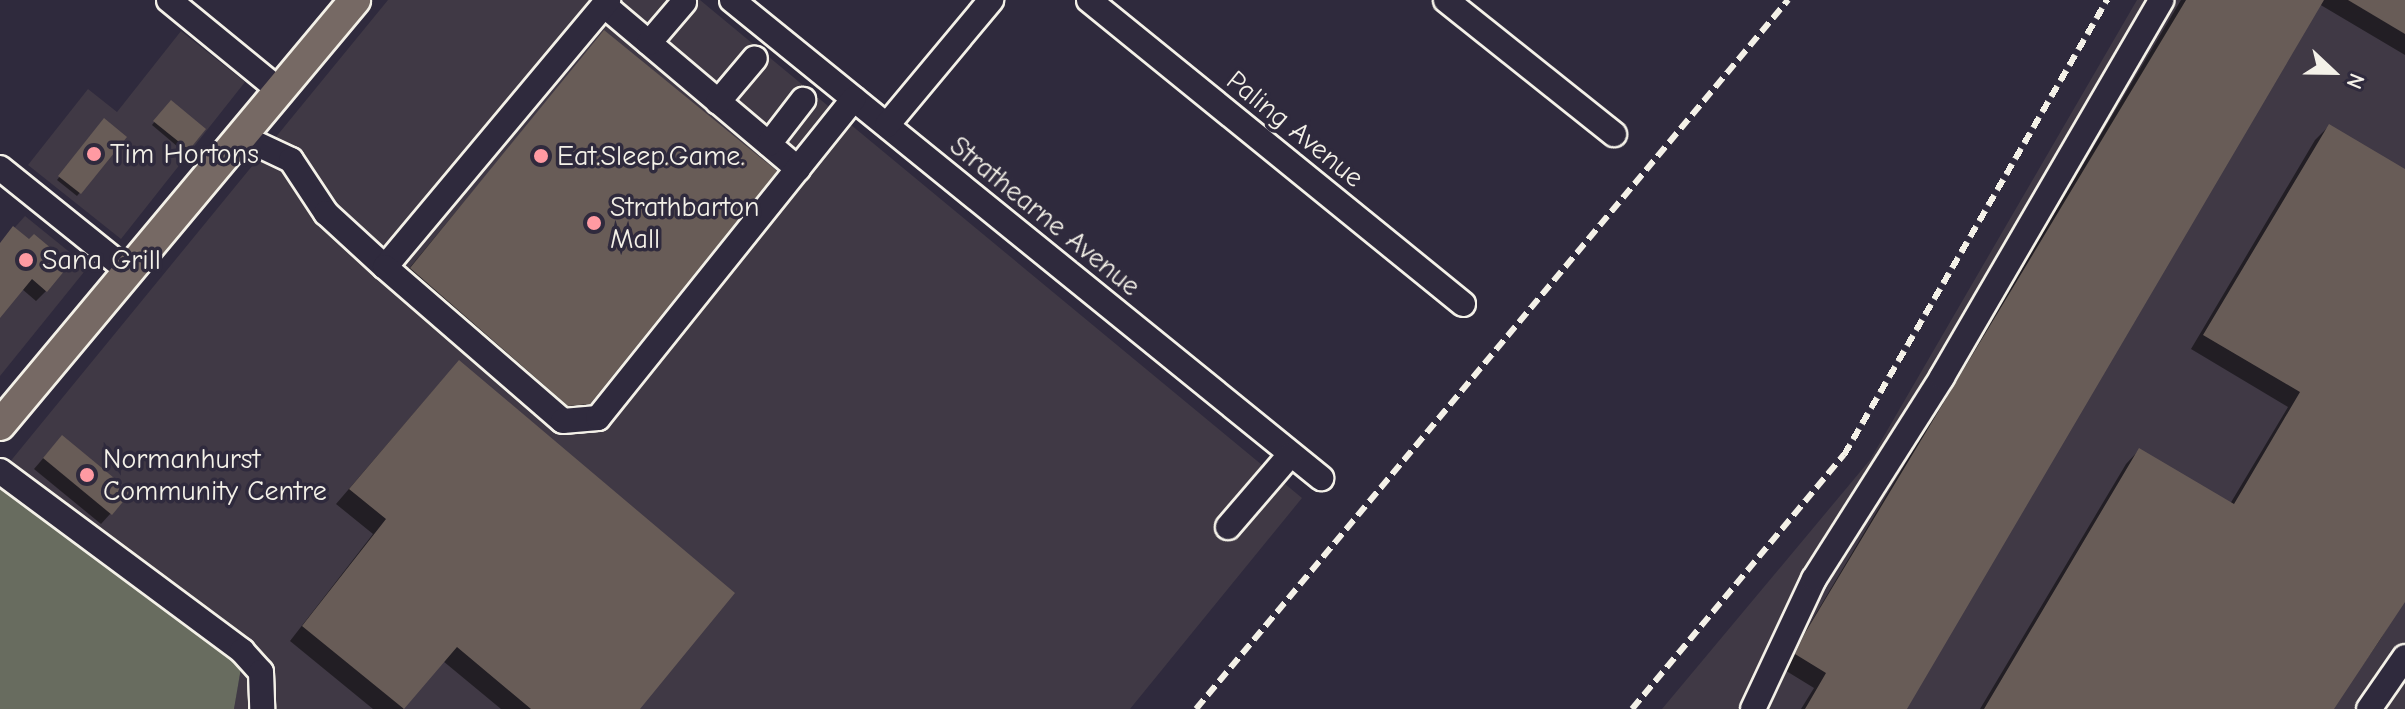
<!DOCTYPE html>
<html>
<head>
<meta charset="utf-8">
<style>
	body { margin:0 }
	#map { position:relative; width:2405px; height:709px; overflow:hidden; background:#2f2a3d; font-family:"Comic Neue",sans-serif }
	div>[style] { position:absolute }
	.built>* { inset:0; background:#403945 }
	.green>* { inset:0; background:#686c5f }
	.shadow>* { inset:0; background:#0007 }
	.building>* { inset:0; background:#685c57 }
	.roads { filter:drop-shadow(2px 0 #f4f1e8) drop-shadow(-2px 0 #f4f1e8) drop-shadow(0 2px #f4f1e8) drop-shadow(0 -2px #f4f1e8) }
	.minor>* { height:24px; margin:-12px; padding:0 12px; transform-origin:12px; border-radius:12px; background:#2f2a3d }
	.major>* { height:30px; margin:-15px; padding:0 15px; transform-origin:15px; border-radius:15px; background:#766964 }
	.rail>* { height:6px; margin-top:-3px; transform-origin:0; background:repeating-linear-gradient(90deg,#f4f1e8 0 12px,transparent 0 18px) }
	.dots>* { width:22px; height:22px; translate:-50% -50%; box-sizing:border-box; border:4px solid #2f2a3d; border-radius:50% }
	span { translate:-50% -50%; white-space:nowrap; text-align:center; line-height:1.15; -webkit-text-stroke:7px #2f2a3d; paint-order:stroke }
	.street-label { font-size:28px; color:#f4f1e8 }
	.poi-label { font-size:28px; color:#f4f1e8 }
	.left { translate:0 -50%; text-align:left }
	.north { position:absolute; left:2293px; top:32px; width:80px; height:80px; -webkit-text-stroke:6px #2f2a3d; paint-order:stroke; rotate:112deg; font-size:22px; font-weight:700; line-height:32px; text-align:center; color:#f4f1e8 }
	.north::after { content:''; display:block; margin:auto; width:28px; height:36px; background:#f4f1e8; clip-path:polygon(50% 0,100% 100%,50% 72%,0 100%) }
</style>
</head>
<body>
<div id="map">
	<div class="built">
		<div style="clip-path:polygon(388px 0,700px 0,1302px 498px,1130px 709px,234px 709px,241px 667px,0 474px)"></div>
		<div style="clip-path:polygon(2137px 0,2405px 0,2405px 709px,1662px 709px,1870px 460px)"></div>
		<div style="clip-path:polygon(181px 31px,245px 82px,121px 239px,28px 165px,88px 89px,117px 112px)"></div>
		<div style="clip-path:polygon(25px 216px,88px 267px,0 376px,0 244px)"></div>
	</div>
	<div class="green">
		<div style="clip-path:polygon(0 477px,241px 668px,234px 709px,0 709px)"></div>
	</div>
	<div class="shadow">
		<div style="clip-path:polygon(2181px 0,2405px 0,2405px 55px,2319px 4px,1904px 709px,1801px 709px,1814px 688px,1783px 669px)"></div>
		<div style="clip-path:polygon(604px 33px,589px 402px,574px 417px,397px 283px)"></div>
		<div style="clip-path:polygon(171px 102px,203px 129px,184px 152px,152px 125px)"></div>
		<div style="clip-path:polygon(101px 124px,124px 137px,77px 196px,57px 180px)"></div>
		<div style="clip-path:polygon(2329px 126px,2405px 172px,2405px 598px,2380px 640px,2332px 709px,1980px 709px,2126px 464px,2139px 450px,2230px 504px,2288px 407px,2191px 349px,2315px 140px)"></div>
		<div style="clip-path:polygon(0 243px,46px 291px,36px 301px,22px 289px,0 315px)"></div>
		<div style="clip-path:polygon(445px 377px,638px 709px,501px 709px,443px 661px,403px 709px,373px 709px,290px 641px,373px 534px,336px 504px)"></div>
		<div style="clip-path:polygon(52px 448px,111px 513px,101px 524px,34px 469px)"></div>
	</div>
	<div class="building">
		<div style="clip-path:polygon(2186px 0,2324px 0,1907px 709px,1805px 709px,1826px 673px,1795px 654px,1805px 633px)"></div>
		<div style="clip-path:polygon(2348px 0,2405px 0,2405px 34px)"></div>
		<div style="clip-path:polygon(604px 30px,777px 171px,590px 404px,568px 406px,410px 268px)"></div>
		<div style="clip-path:polygon(171px 100px,206px 129px,189px 150px,153px 121px)"></div>
		<div style="clip-path:polygon(104px 118px,127px 137px,81px 194px,58px 176px)"></div>
		<div style="clip-path:polygon(2329px 124px,2405px 169px,2405px 602px,2334px 709px,1984px 709px,2139px 448px,2234px 504px,2300px 392px,2203px 335px)"></div>
		<div style="clip-path:polygon(13px 226px,29px 239px,34px 234px,70px 264px,47px 292px,32px 279px,0 318px,0 243px)"></div>
		<div style="clip-path:polygon(459px 360px,735px 593px,640px 709px,531px 709px,457px 647px,404px 709px,302px 626px,386px 519px,349px 489px)"></div>
		<div style="clip-path:polygon(62px 435px,131px 492px,112px 515px,43px 458px)"></div>
	</div>
	<div class="roads">
		<div class="minor">
			<div style="left:169px;top:0;width:142px;rotate:39.3deg"></div>
			<div style="left:732px;top:0;width:759px;rotate:39.06deg"></div>
			<div style="left:1089px;top:0;width:482px;rotate:39.1deg"></div>
			<div style="left:1446px;top:0;width:215px;rotate:38.6deg"></div>
			<div style="left:604px;top:5px;width:254px;rotate:40.2deg"></div>
			<div style="left:649px;top:43px;width:54px;rotate:-49.5deg"></div>
			<div style="left:718px;top:102px;width:57px;rotate:-49.9deg"></div>
			<div style="left:887px;top:125px;width:163px;rotate:-50.2deg"></div>
			<div style="left:240px;top:136px;width:56px;rotate:25.2deg"></div>
			<div style="left:291px;top:160px;width:64px;rotate:56.6deg"></div>
			<div style="left:326px;top:213px;width:80px;rotate:42.5deg"></div>
			<div style="left:385px;top:267px;width:348px;rotate:-50.1deg"></div>
			<div style="left:769px;top:144px;width:56px;rotate:-52.3deg"></div>
			<div style="left:0;top:168px;width:164px;rotate:38.8deg"></div>
			<div style="left:385px;top:267px;width:235px;rotate:40.9deg"></div>
			<div style="left:563px;top:421px;width:35px;rotate:-5deg"></div>
			<div style="left:598px;top:418px;width:409px;rotate:-51.3deg"></div>
			<div style="left:0;top:471px;width:302px;rotate:36.6deg"></div>
			<div style="left:242px;top:651px;width:28px;rotate:48deg"></div>
			<div style="left:261px;top:672px;width:37px;rotate:88deg"></div>
			<div style="left:1228px;top:527px;width:95px;rotate:-49.3deg"></div>
			<div style="left:1753px;top:709px;width:144px;rotate:-64.9deg"></div>
			<div style="left:1814px;top:579px;width:239px;rotate:-57.6deg"></div>
			<div style="left:1942px;top:377px;width:436px;rotate:-59.8deg"></div>
			<div style="left:2369px;top:709px;width:63px;rotate:-55.3deg"></div>
		</div>
		<div class="major">
			<div style="left:0;top:425px;width:554px;rotate:-50.13deg"></div>
		</div>
	</div>
	<div class="rail">
		<div style="left:1196px;top:709px;width:924px;rotate:-50.14deg"></div>
		<div style="left:1632px;top:709px;width:331px;rotate:-50.2deg"></div>
		<div style="left:1844px;top:455px;width:526px;rotate:-59.97deg"></div>
	</div>
	<div class="dots">
		<div style="left:94px;top:154px;background:#ff9aa2"></div>
		<div style="left:541px;top:156px;background:#ff9aa2"></div>
		<div style="left:594px;top:223px;background:#ff9aa2"></div>
		<div style="left:26px;top:260px;background:#ff9aa2"></div>
		<div style="left:87px;top:475px;background:#ff9aa2"></div>
	</div>
	<div class="street-label">
		<span style="left:1295px;top:129px;rotate:39deg">Paling Avenue</span>
		<span style="left:1045px;top:216px;rotate:39deg">Strathearne Avenue</span>
	</div>
	<div class="poi-label">
		<span class="left" style="left:110px;top:154px">Tim Hortons</span>
		<span class="left" style="left:557px;top:156px">Eat.Sleep.Game.</span>
		<span class="left" style="left:610px;top:223px">Strathbarton<br>Mall</span>
		<span class="left" style="left:42px;top:260px">Sana Grill</span>
		<span class="left" style="left:103px;top:475px">Normanhurst<br>Community Centre</span>
	</div>
	<div class="north">N</div>
</div>
</body>
</html>
